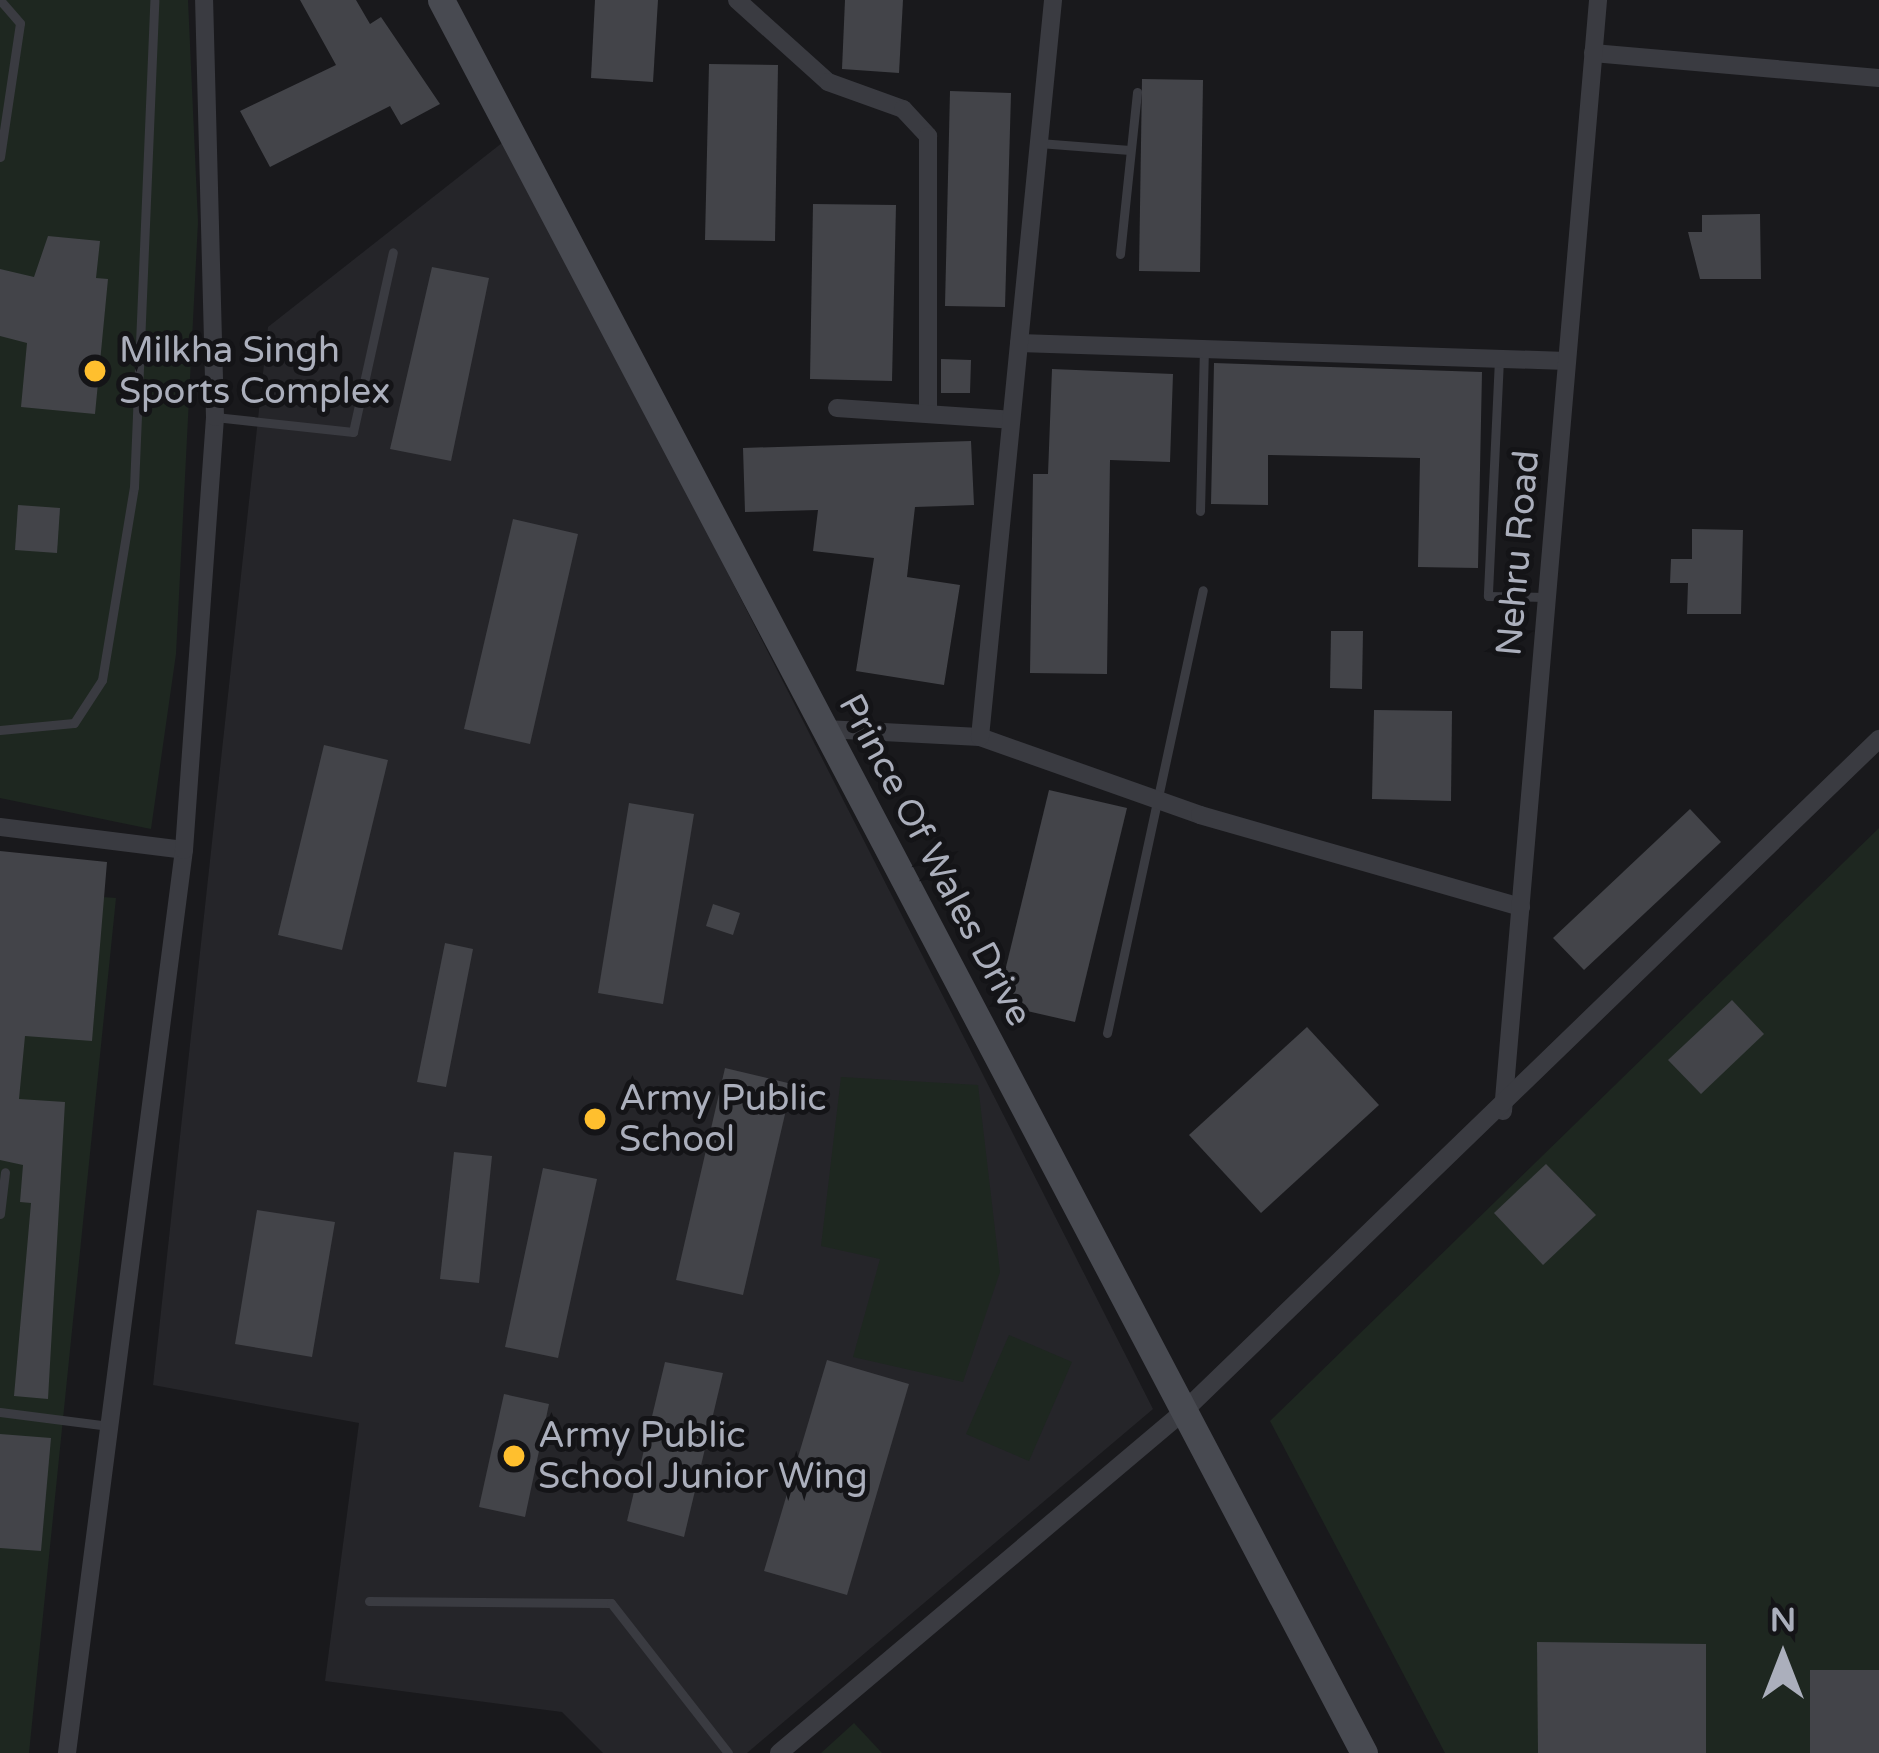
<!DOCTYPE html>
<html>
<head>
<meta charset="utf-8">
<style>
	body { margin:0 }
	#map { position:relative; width:1879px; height:1753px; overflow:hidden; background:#19191c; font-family:"Varela Round",sans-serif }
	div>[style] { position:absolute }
	.built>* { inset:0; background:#252529 }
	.green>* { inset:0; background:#1e2720 }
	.building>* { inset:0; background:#434449 }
	.service>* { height:9px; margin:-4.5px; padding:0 4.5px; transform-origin:4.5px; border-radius:4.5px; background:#3a3b41 }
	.minor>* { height:18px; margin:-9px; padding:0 9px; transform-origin:9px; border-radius:9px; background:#3a3b41 }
	.secondary>* { height:27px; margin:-13.5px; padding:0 13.5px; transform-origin:13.5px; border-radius:13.5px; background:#484a51 }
	.dots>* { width:33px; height:33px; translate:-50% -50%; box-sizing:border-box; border:6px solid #141417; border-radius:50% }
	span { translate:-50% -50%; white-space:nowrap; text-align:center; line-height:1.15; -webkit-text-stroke:10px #141417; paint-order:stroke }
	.poi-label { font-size:36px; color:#abafbc }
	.left { translate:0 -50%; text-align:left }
	.street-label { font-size:36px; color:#abafbc }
	.north { position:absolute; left:1723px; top:1597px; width:120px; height:120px; -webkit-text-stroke:9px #141417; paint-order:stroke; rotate:0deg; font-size:33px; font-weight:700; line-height:48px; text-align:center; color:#abafbc }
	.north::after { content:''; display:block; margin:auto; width:42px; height:54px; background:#abafbc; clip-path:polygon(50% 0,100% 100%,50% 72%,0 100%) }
</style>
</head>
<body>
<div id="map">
	<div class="built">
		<div style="clip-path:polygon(507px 139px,1153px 1409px,747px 1753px,603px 1753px,562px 1712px,325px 1681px,359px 1423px,153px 1385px,268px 327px)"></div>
	</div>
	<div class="green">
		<div style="clip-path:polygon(0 0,188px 0,198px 222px,176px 654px,151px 829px,0 798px)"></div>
		<div style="clip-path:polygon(1879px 828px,1879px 1753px,1445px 1753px,1270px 1421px)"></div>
		<div style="clip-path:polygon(0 889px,116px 898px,29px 1753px,0 1753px)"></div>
		<div style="clip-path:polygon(841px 1077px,978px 1085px,1000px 1272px,963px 1382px,853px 1357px,880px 1259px,821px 1246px)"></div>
		<div style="clip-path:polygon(1009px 1335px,1072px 1362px,1029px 1461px,966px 1434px)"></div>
		<div style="clip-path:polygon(854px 1723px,882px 1753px,821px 1753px)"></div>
	</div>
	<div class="building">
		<div style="clip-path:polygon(300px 0,356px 0,370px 24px,381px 17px,440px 104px,401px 125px,390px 106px,270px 167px,240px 111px,336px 65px)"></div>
		<div style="clip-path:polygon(595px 0,658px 0,653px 82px,591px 78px)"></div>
		<div style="clip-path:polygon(845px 0,903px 0,899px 73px,842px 69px)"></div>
		<div style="clip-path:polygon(709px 64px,778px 65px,775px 241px,705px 240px)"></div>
		<div style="clip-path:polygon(1142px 79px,1203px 80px,1200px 272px,1139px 271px)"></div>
		<div style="clip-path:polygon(950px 91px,1011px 93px,1005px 307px,945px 306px)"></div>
		<div style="clip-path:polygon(813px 204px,896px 205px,892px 381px,810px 379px)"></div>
		<div style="clip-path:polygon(1760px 214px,1761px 279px,1700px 279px,1688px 232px,1702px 232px,1702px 215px)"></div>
		<div style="clip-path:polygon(48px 236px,100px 241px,96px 278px,108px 279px,95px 414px,21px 407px,27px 343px,0 336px,0 269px,34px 277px)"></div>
		<div style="clip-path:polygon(432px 267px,489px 278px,451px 461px,390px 449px)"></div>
		<div style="clip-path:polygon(941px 359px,971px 360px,970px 393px,941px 393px)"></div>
		<div style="clip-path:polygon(1214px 363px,1482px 372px,1478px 568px,1418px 567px,1420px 458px,1268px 455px,1268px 505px,1211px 504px)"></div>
		<div style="clip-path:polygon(1052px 369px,1173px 374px,1170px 462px,1110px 460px,1107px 674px,1030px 673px,1033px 474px,1048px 474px)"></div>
		<div style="clip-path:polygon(971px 441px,974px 505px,915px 507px,907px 577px,960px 585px,944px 685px,856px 671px,874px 558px,813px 551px,818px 510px,745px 512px,743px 448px)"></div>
		<div style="clip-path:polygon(18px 505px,60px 508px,57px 553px,15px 550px)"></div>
		<div style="clip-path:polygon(513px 519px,578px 534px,530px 744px,464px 729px)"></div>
		<div style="clip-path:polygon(1692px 529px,1743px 530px,1741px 614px,1687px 614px,1688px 583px,1670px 583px,1671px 559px,1692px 559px)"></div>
		<div style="clip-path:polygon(1331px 631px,1363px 631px,1362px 689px,1330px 688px)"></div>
		<div style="clip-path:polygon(1374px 710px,1452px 711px,1451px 801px,1372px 799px)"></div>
		<div style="clip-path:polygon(324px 745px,388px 760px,342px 950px,278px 935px)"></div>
		<div style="clip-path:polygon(1049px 790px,1127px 808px,1075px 1022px,997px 1004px)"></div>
		<div style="clip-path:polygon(629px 803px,694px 814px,663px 1004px,598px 993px)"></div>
		<div style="clip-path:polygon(1690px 809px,1721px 842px,1584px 970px,1553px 938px)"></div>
		<div style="clip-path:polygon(0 851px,107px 862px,92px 1041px,25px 1036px,19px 1099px,65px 1102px,48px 1399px,14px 1396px,31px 1203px,20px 1202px,23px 1165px,0 1160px)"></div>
		<div style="clip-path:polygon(713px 904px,740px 913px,733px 935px,706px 926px)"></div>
		<div style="clip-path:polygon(445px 943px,473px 949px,446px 1087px,417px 1082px)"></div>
		<div style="clip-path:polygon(1732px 1000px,1764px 1034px,1701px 1094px,1668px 1060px)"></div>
		<div style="clip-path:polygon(1307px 1027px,1379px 1105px,1261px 1213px,1189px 1135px)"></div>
		<div style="clip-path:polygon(725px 1068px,792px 1084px,743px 1295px,676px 1280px)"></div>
		<div style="clip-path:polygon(454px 1152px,492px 1156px,479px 1283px,440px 1279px)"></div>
		<div style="clip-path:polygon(1546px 1164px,1596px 1215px,1543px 1265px,1494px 1213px)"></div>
		<div style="clip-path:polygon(543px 1168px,597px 1179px,558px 1358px,505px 1347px)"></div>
		<div style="clip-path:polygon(257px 1210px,335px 1222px,312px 1357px,235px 1344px)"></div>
		<div style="clip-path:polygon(827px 1360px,909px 1384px,847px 1595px,764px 1571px)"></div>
		<div style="clip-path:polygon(665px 1362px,723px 1373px,684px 1537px,627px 1521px)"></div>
		<div style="clip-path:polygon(504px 1394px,549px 1404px,525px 1517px,479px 1507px)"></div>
		<div style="clip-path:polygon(0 1434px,51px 1438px,41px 1551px,0 1548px)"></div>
		<div style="clip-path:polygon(1537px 1642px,1706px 1644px,1706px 1753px,1538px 1753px)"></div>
		<div style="clip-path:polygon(1810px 1670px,1879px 1670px,1879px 1753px,1810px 1753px)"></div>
	</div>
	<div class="service">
		<div style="left:1039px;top:143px;width:91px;rotate:4.4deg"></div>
		<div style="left:0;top:157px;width:135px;rotate:-81.5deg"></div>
		<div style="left:20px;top:23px;width:30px;rotate:-131deg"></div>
		<div style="left:1120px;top:254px;width:163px;rotate:-84deg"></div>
		<div style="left:1499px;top:359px;width:237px;rotate:92.7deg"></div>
		<div style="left:1488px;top:596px;width:57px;rotate:1deg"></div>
		<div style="left:215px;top:417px;width:139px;rotate:6.2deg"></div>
		<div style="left:353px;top:432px;width:184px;rotate:-77.5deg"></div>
		<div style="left:1200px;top:511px;width:162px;rotate:-88.6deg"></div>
		<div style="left:0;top:730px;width:74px;rotate:-5.4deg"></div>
		<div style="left:74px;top:723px;width:51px;rotate:-56.9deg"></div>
		<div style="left:102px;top:680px;width:196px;rotate:-80.6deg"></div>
		<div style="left:134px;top:487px;width:487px;rotate:-87.6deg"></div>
		<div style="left:1107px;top:1033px;width:453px;rotate:-77.8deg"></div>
		<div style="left:0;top:1214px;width:42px;rotate:-83.2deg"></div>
		<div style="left:0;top:1412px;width:110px;rotate:7.3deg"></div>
		<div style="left:369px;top:1601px;width:242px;rotate:0.5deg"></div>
		<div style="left:611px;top:1603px;width:190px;rotate:52deg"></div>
	</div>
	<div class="minor">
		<div style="left:737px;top:0;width:122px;rotate:42deg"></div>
		<div style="left:828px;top:82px;width:80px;rotate:19.8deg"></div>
		<div style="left:903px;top:109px;width:37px;rotate:47deg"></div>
		<div style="left:928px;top:136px;width:275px;rotate:90deg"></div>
		<div style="left:1593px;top:53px;width:287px;rotate:5deg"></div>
		<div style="left:1019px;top:343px;width:548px;rotate:1.88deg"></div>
		<div style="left:837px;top:408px;width:174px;rotate:3.9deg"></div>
		<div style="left:825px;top:729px;width:155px;rotate:3deg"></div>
		<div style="left:980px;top:737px;width:233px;rotate:19.5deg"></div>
		<div style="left:1200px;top:815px;width:334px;rotate:16deg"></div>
		<div style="left:980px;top:737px;width:741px;rotate:-84.34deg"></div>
		<div style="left:0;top:827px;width:185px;rotate:7.1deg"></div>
		<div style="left:1503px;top:1111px;width:1115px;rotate:-85.11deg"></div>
		<div style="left:67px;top:1753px;width:911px;rotate:-82.62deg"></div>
		<div style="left:184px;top:850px;width:434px;rotate:-85.9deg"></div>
		<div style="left:215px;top:417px;width:417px;rotate:-91.5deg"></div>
		<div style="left:779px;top:1753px;width:530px;rotate:-40.18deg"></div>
		<div style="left:1184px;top:1411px;width:967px;rotate:-44.04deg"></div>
	</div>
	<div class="secondary">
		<div style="left:441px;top:0;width:1981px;rotate:62.23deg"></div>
	</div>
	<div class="dots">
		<div style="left:95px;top:371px;background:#ffbf2e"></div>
		<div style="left:595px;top:1119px;background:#ffbf2e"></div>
		<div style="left:514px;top:1456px;background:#ffbf2e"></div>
	</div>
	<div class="poi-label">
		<span class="left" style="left:119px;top:371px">Milkha Singh<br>Sports Complex</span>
		<span class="left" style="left:619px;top:1119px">Army Public<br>School</span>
		<span class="left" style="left:538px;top:1456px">Army Public<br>School Junior Wing</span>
	</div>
	<div class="street-label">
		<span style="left:1518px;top:553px;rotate:-85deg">Nehru Road</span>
		<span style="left:935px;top:860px;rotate:62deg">Prince Of Wales Drive</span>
	</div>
	<div class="north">N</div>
</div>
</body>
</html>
